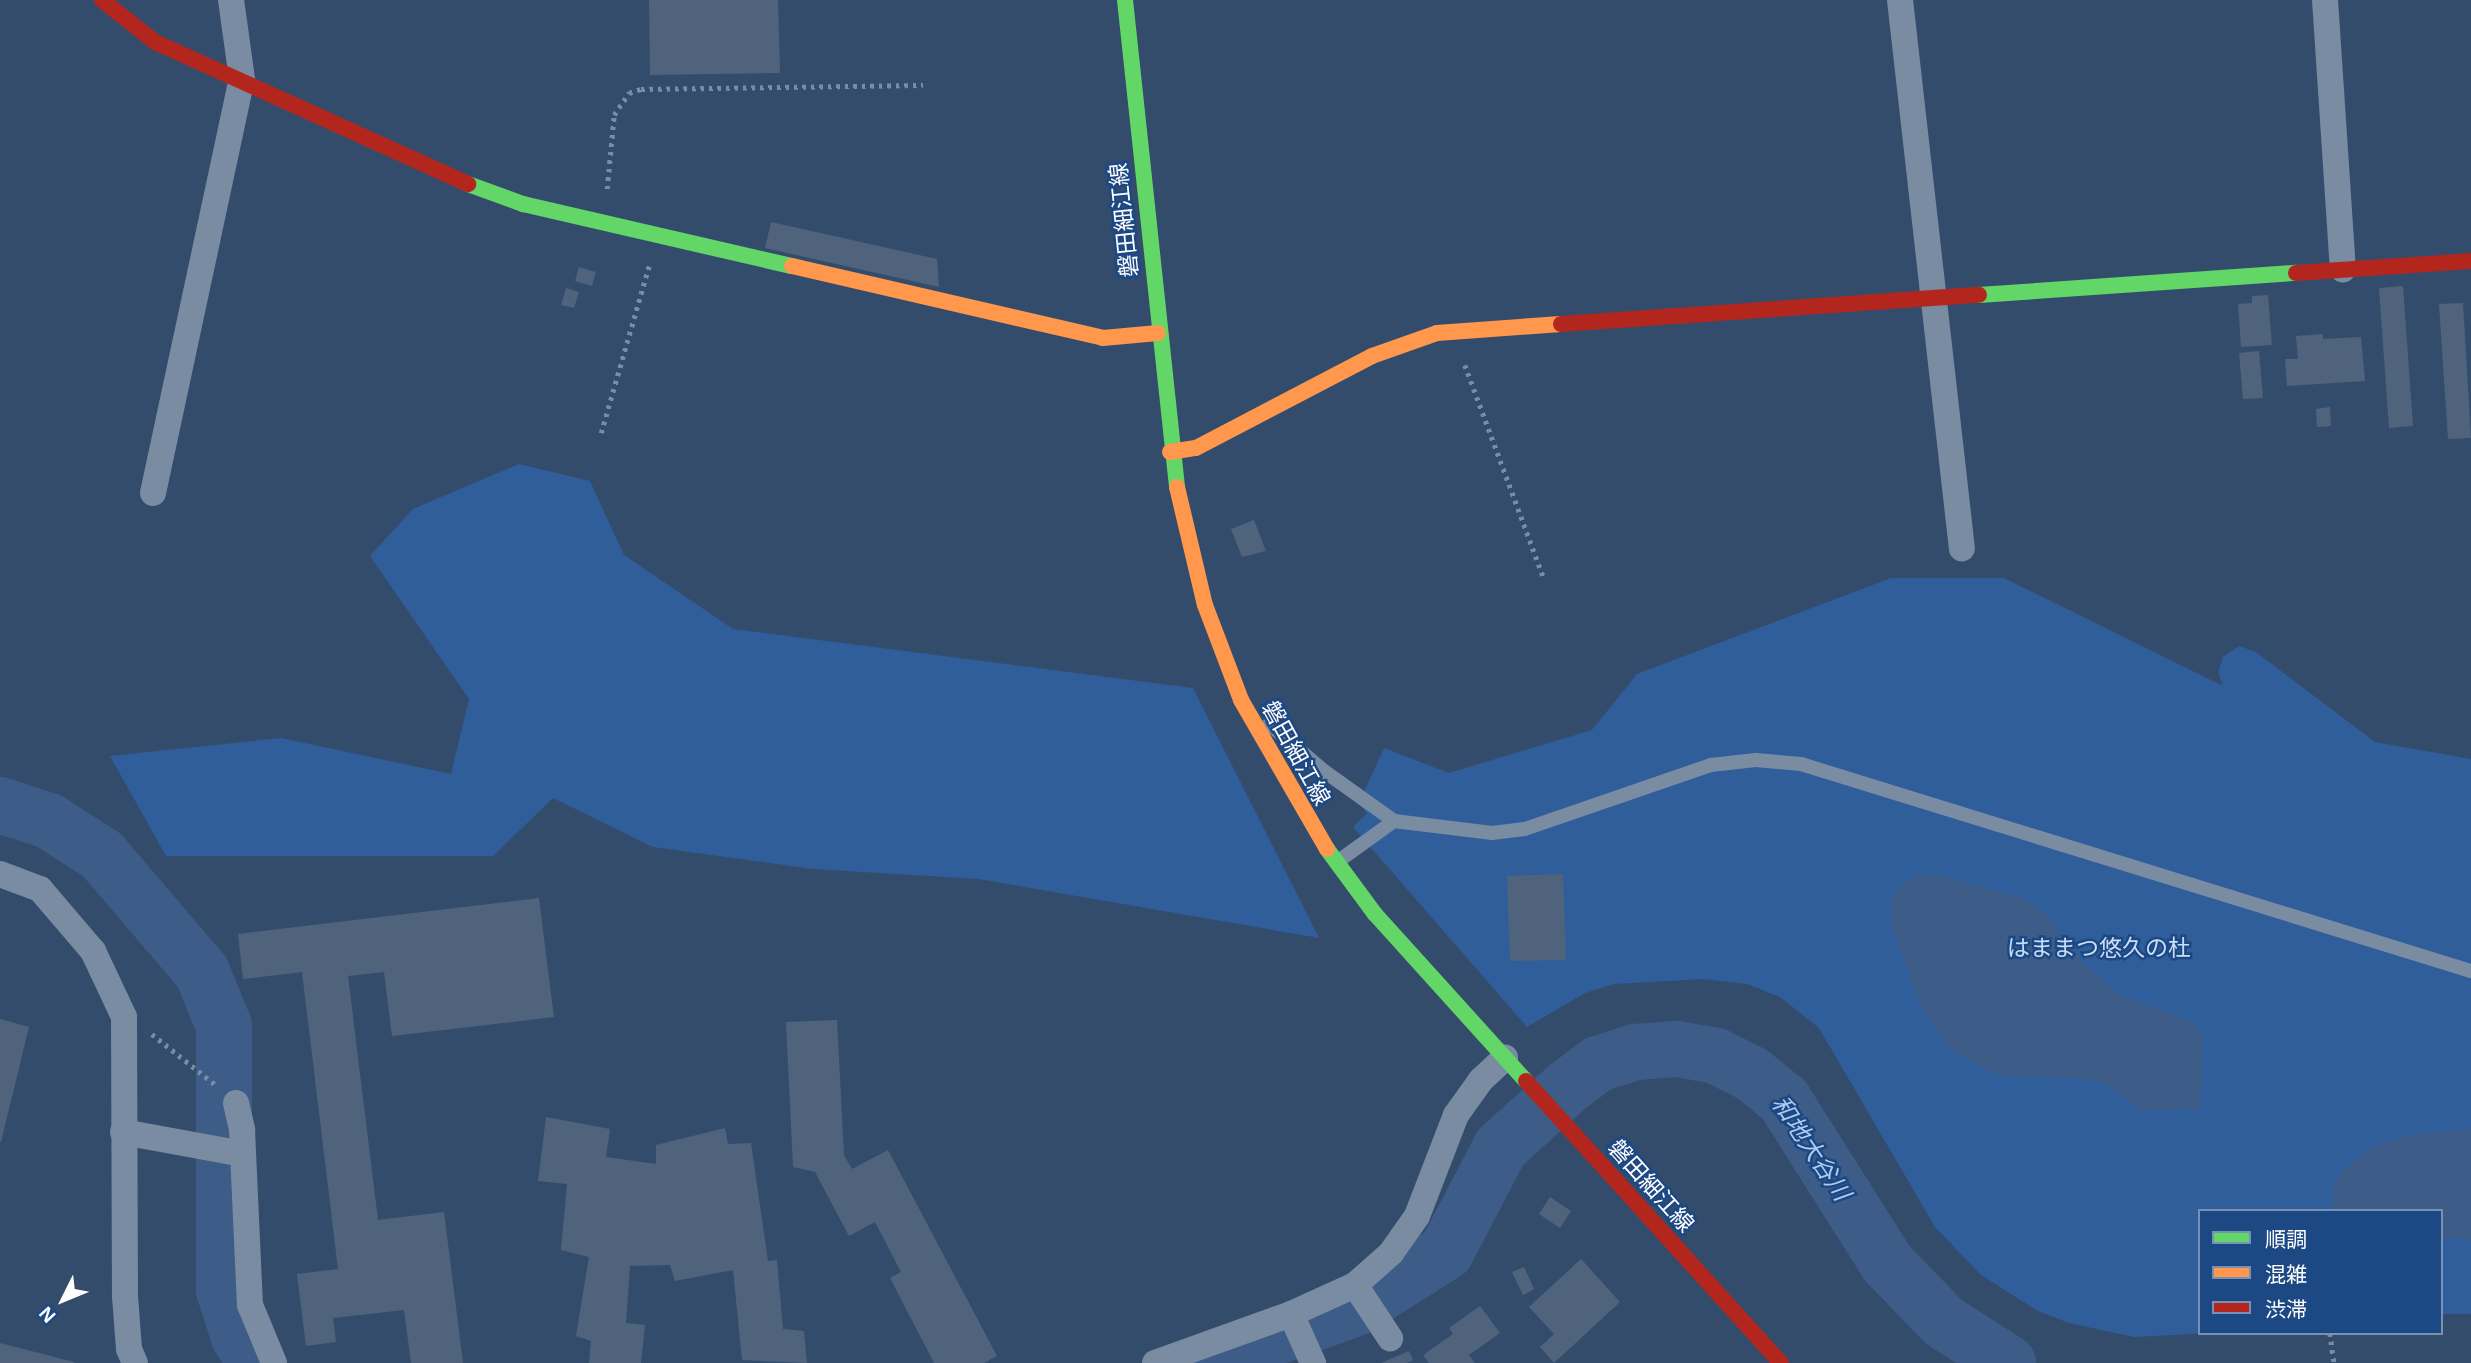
<!DOCTYPE html>
<html>
<head>
<meta charset="utf-8">
<style>
	body { margin:0 }
	#map { position:relative; width:2471px; height:1363px; overflow:hidden; background:#344c6c; font-family:Helvetica,"Noto Sans JP",sans-serif }
	div>[style] { position:absolute }
	.green>* { inset:0; background:#305e9b }
	.water>* { inset:0; background:#3d5d88 }
	.river>* { height:56px; margin:-28px; padding:0 28px; transform-origin:28px; border-radius:28px; background:#3d5d88 }
	.building>* { inset:0; background:#50637d }
	.path>* { height:4.5px; margin-top:-2.25px; transform-origin:0; background:repeating-linear-gradient(90deg,#7a8ca2 0 3.5px,transparent 0 8.5px) }
	.lane>* { height:14px; margin:-7px; padding:0 7px; transform-origin:7px; border-radius:7px; background:#7a8ca2 }
	.street>* { height:26px; margin:-13px; padding:0 13px; transform-origin:13px; border-radius:13px; background:#7a8ca2 }
	.fast>* { height:16px; margin:-8px; padding:0 8px; transform-origin:8px; border-radius:8px; background:#63d668 }
	.slow>* { height:16px; margin:-8px; padding:0 8px; transform-origin:8px; border-radius:8px; background:#ff974d }
	.jam>* { height:16px; margin:-8px; padding:0 8px; transform-origin:8px; border-radius:8px; background:#b3261e }
	span { translate:-50% -50%; white-space:nowrap; text-align:center; line-height:1.15; -webkit-text-stroke:5px #1c4884; paint-order:stroke }
	.street-label { font-size:23px; color:#fff }
	.park-label { font-size:23px; color:#c8ddf8 }
	.water-label { font-size:24px; color:#aeccf2; font-style:italic }
	.legend { position:absolute; left:2198px; top:1209px; width:245px; height:126px; box-sizing:border-box; background:#1c4884; border:2px solid #7791b5; margin:0; padding:9px 12px; list-style:none; font-size:21px; color:#fff }
	.legend li { display:flex; align-items:center; gap:14px; height:35px }
	.legend b { width:35px; border:2px solid #7791b5 }
	.north { position:absolute; left:28px; top:1265px; width:70px; height:70px; -webkit-text-stroke:5px #1c4884; paint-order:stroke; rotate:227deg; font-size:19px; font-weight:700; line-height:28px; text-align:center; color:#fff }
	.north::after { content:''; display:block; margin:auto; width:24px; height:32px; background:#fff; clip-path:polygon(50% 0,100% 100%,50% 72%,0 100%) }
</style>
</head>
<body>
<div id="map">
	<div class="green">
		<div style="clip-path:polygon(519px 464px,590px 481px,624px 555px,733px 629px,1193px 688px,1319px 938px,979px 879px,813px 869px,653px 847px,553px 798px,493px 856px,166px 856px,110px 756px,281px 738px,451px 774px,469px 699px,370px 556px,413px 509px)"></div>
		<div style="clip-path:polygon(1891px 578px,2004px 578px,2223px 686px,2218px 672px,2223px 657px,2239px 646px,2256px 652px,2375px 742px,2471px 759px,2471px 1314px,2441px 1314px,2441px 1211px,2200px 1211px,2200px 1333px,2211px 1333px,2134px 1337px,2069px 1323px,2038px 1311px,1981px 1275px,1935px 1227px,1819px 1028px,1780px 997px,1747px 984px,1703px 979px,1614px 984px,1585px 993px,1527px 1027px,1353px 827px,1367px 814px,1359px 803px,1384px 748px,1449px 773px,1592px 730px,1637px 674px)"></div>
	</div>
	<div class="water">
		<div style="clip-path:polygon(1918px 875px,1938px 875px,2021px 898px,2045px 914px,2085px 965px,2119px 995px,2192px 1022px,2202px 1033px,2201px 1108px,2141px 1111px,2107px 1084px,2085px 1078px,2000px 1076px,1953px 1052px,1922px 1008px,1891px 924px,1890px 904px,1900px 886px)"></div>
		<div style="clip-path:polygon(2471px 1129px,2471px 1239px,2441px 1237px,2441px 1211px,2333px 1211px,2333px 1189px,2342px 1171px,2373px 1147px,2411px 1135px)"></div>
	</div>
	<div class="river">
		<div style="left:0;top:805px;width:52px;rotate:18.1deg"></div>
		<div style="left:49px;top:821px;width:63px;rotate:32.7deg"></div>
		<div style="left:102px;top:855px;width:154px;rotate:49.5deg"></div>
		<div style="left:202px;top:972px;width:58px;rotate:67.8deg"></div>
		<div style="left:224px;top:1026px;width:264px;rotate:90deg"></div>
		<div style="left:224px;top:1290px;width:49px;rotate:72.3deg"></div>
		<div style="left:239px;top:1337px;width:31px;rotate:57deg"></div>
		<div style="left:1204px;top:1363px;width:165px;rotate:-19.9deg"></div>
		<div style="left:1359px;top:1307px;width:103px;rotate:-32.3deg"></div>
		<div style="left:1446px;top:1252px;width:119px;rotate:-62.4deg"></div>
		<div style="left:1501px;top:1147px;width:88px;rotate:-42.2deg"></div>
		<div style="left:1566px;top:1088px;width:40px;rotate:-37deg"></div>
		<div style="left:1598px;top:1064px;width:40px;rotate:-18deg"></div>
		<div style="left:1636px;top:1052px;width:41px;rotate:-4.2deg"></div>
		<div style="left:1677px;top:1049px;width:40px;rotate:10deg"></div>
		<div style="left:1716px;top:1056px;width:40px;rotate:26.6deg"></div>
		<div style="left:1752px;top:1074px;width:41px;rotate:39.1deg"></div>
		<div style="left:1784px;top:1100px;width:193px;rotate:57.7deg"></div>
		<div style="left:1887px;top:1263px;width:82px;rotate:46deg"></div>
		<div style="left:1944px;top:1322px;width:76px;rotate:32.6deg"></div>
	</div>
	<div class="building">
		<div style="clip-path:polygon(649px 0,778px 0,780px 73px,650px 75px)"></div>
		<div style="clip-path:polygon(771px 222px,937px 259px,939px 287px,765px 248px)"></div>
		<div style="clip-path:polygon(579px 267px,596px 272px,592px 286px,575px 281px)"></div>
		<div style="clip-path:polygon(2403px 286px,2413px 426px,2389px 428px,2379px 288px)"></div>
		<div style="clip-path:polygon(566px 288px,579px 292px,574px 308px,561px 305px)"></div>
		<div style="clip-path:polygon(2268px 295px,2272px 345px,2241px 347px,2238px 304px,2252px 303px,2252px 296px)"></div>
		<div style="clip-path:polygon(2463px 303px,2471px 438px,2448px 439px,2439px 304px)"></div>
		<div style="clip-path:polygon(2323px 334px,2323px 339px,2361px 337px,2365px 381px,2287px 386px,2285px 359px,2298px 359px,2296px 336px)"></div>
		<div style="clip-path:polygon(2259px 351px,2263px 398px,2243px 399px,2239px 353px)"></div>
		<div style="clip-path:polygon(2330px 407px,2331px 426px,2317px 427px,2316px 409px)"></div>
		<div style="clip-path:polygon(1254px 520px,1266px 551px,1242px 557px,1231px 529px)"></div>
		<div style="clip-path:polygon(1563px 874px,1566px 960px,1510px 961px,1507px 876px)"></div>
		<div style="clip-path:polygon(539px 898px,554px 1017px,392px 1036px,384px 972px,348px 976px,378px 1220px,444px 1212px,463px 1363px,411px 1363px,404px 1310px,333px 1318px,336px 1342px,306px 1346px,297px 1274px,338px 1269px,302px 972px,243px 979px,238px 934px)"></div>
		<div style="clip-path:polygon(0 1019px,29px 1027px,1px 1142px,0 1142px)"></div>
		<div style="clip-path:polygon(837px 1020px,844px 1155px,852px 1169px,888px 1150px,997px 1356px,984px 1363px,934px 1363px,890px 1278px,901px 1272px,875px 1222px,849px 1236px,815px 1172px,793px 1167px,786px 1022px)"></div>
		<div style="clip-path:polygon(546px 1117px,610px 1129px,606px 1157px,656px 1164px,656px 1145px,725px 1128px,728px 1144px,751px 1143px,768px 1261px,777px 1260px,783px 1329px,804px 1331px,807px 1363px,742px 1360px,733px 1270px,675px 1281px,670px 1265px,630px 1266px,626px 1323px,645px 1325px,641px 1363px,589px 1363px,591px 1341px,576px 1336px,589px 1257px,561px 1250px,567px 1184px,538px 1181px)"></div>
		<div style="clip-path:polygon(1550px 1197px,1571px 1211px,1560px 1228px,1539px 1214px)"></div>
		<div style="clip-path:polygon(1581px 1259px,1620px 1302px,1554px 1363px,1540px 1347px,1554px 1334px,1529px 1307px)"></div>
		<div style="clip-path:polygon(1524px 1267px,1534px 1289px,1523px 1295px,1512px 1272px)"></div>
		<div style="clip-path:polygon(1480px 1306px,1500px 1333px,1469px 1355px,1475px 1363px,1429px 1363px,1423px 1355px,1453px 1334px,1449px 1328px)"></div>
		<div style="clip-path:polygon(0 1343px,74px 1362px,74px 1363px,0 1363px)"></div>
		<div style="clip-path:polygon(1409px 1351px,1413px 1360px,1407px 1363px,1381px 1363px)"></div>
	</div>
	<div class="path">
		<div style="left:607px;top:189px;width:74px;rotate:-84.6deg"></div>
		<div style="left:614px;top:115px;width:27px;rotate:-56deg"></div>
		<div style="left:629px;top:93px;width:13px;rotate:-18deg"></div>
		<div style="left:641px;top:89px;width:282px;rotate:-0.8deg"></div>
		<div style="left:1465px;top:365px;width:227px;rotate:69.7deg"></div>
		<div style="left:601px;top:433px;width:174px;rotate:-74deg"></div>
		<div style="left:152px;top:1034px;width:82px;rotate:38.6deg"></div>
		<div style="left:2330px;top:1333px;width:30px;rotate:82deg"></div>
	</div>
	<div class="lane">
		<div style="left:1269px;top:724px;width:72px;rotate:40.5deg"></div>
		<div style="left:1324px;top:771px;width:86px;rotate:35.5deg"></div>
		<div style="left:1394px;top:821px;width:99px;rotate:7deg"></div>
		<div style="left:1492px;top:833px;width:33px;rotate:-7deg"></div>
		<div style="left:1525px;top:829px;width:197px;rotate:-19deg"></div>
		<div style="left:1711px;top:765px;width:45px;rotate:-6.3deg"></div>
		<div style="left:1756px;top:760px;width:45px;rotate:5.1deg"></div>
		<div style="left:1801px;top:764px;width:701px;rotate:17.17deg"></div>
		<div style="left:1337px;top:862px;width:70px;rotate:-35.7deg"></div>
	</div>
	<div class="street">
		<div style="left:1900px;top:0;width:552px;rotate:83.56deg"></div>
		<div style="left:2325px;top:0;width:270px;rotate:86.2deg"></div>
		<div style="left:153px;top:493px;width:423px;rotate:-77.9deg"></div>
		<div style="left:242px;top:79px;width:80px;rotate:-97.9deg"></div>
		<div style="left:0;top:874px;width:43px;rotate:20.6deg"></div>
		<div style="left:40px;top:889px;width:82px;rotate:49.5deg"></div>
		<div style="left:93px;top:951px;width:73px;rotate:64.8deg"></div>
		<div style="left:124px;top:1017px;width:279px;rotate:89.8deg"></div>
		<div style="left:125px;top:1296px;width:53px;rotate:85.7deg"></div>
		<div style="left:129px;top:1349px;width:15px;rotate:67deg"></div>
		<div style="left:236px;top:1103px;width:28px;rotate:77deg"></div>
		<div style="left:242px;top:1130px;width:175px;rotate:87.4deg"></div>
		<div style="left:250px;top:1305px;width:63px;rotate:67.5deg"></div>
		<div style="left:123px;top:1132px;width:122px;rotate:10.4deg"></div>
		<div style="left:1355px;top:1285px;width:64px;rotate:56.6deg"></div>
		<div style="left:1291px;top:1314px;width:54px;rotate:65.8deg"></div>
		<div style="left:1155px;top:1363px;width:145px;rotate:-19.8deg"></div>
		<div style="left:1291px;top:1314px;width:70px;rotate:-24.4deg"></div>
		<div style="left:1355px;top:1285px;width:48px;rotate:-41.6deg"></div>
		<div style="left:1391px;top:1253px;width:45px;rotate:-54.9deg"></div>
		<div style="left:1417px;top:1216px;width:108px;rotate:-68.9deg"></div>
		<div style="left:1456px;top:1115px;width:43px;rotate:-54.5deg"></div>
		<div style="left:1481px;top:1080px;width:33px;rotate:-43deg"></div>
	</div>
	<div class="fast">
		<div style="left:1125px;top:0;width:490px;rotate:83.9deg"></div>
		<div style="left:468px;top:184px;width:59px;rotate:20deg"></div>
		<div style="left:523px;top:204px;width:276px;rotate:13deg"></div>
		<div style="left:1979px;top:295px;width:318px;rotate:-4deg"></div>
		<div style="left:1327px;top:849px;width:81px;rotate:53.6deg"></div>
		<div style="left:1375px;top:914px;width:225px;rotate:47.9deg"></div>
	</div>
	<div class="slow">
		<div style="left:792px;top:266px;width:319px;rotate:13deg"></div>
		<div style="left:1103px;top:338px;width:55px;rotate:-5.2deg"></div>
		<div style="left:1170px;top:452px;width:26px;rotate:-9deg"></div>
		<div style="left:1196px;top:448px;width:199px;rotate:-27.6deg"></div>
		<div style="left:1372px;top:356px;width:69px;rotate:-19.5deg"></div>
		<div style="left:1437px;top:333px;width:124px;rotate:-4.2deg"></div>
		<div style="left:1177px;top:487px;width:121px;rotate:76.7deg"></div>
		<div style="left:1205px;top:605px;width:102px;rotate:69.2deg"></div>
		<div style="left:1241px;top:700px;width:172px;rotate:60deg"></div>
	</div>
	<div class="jam">
		<div style="left:102px;top:0;width:68px;rotate:38.4deg"></div>
		<div style="left:155px;top:42px;width:344px;rotate:24.4deg"></div>
		<div style="left:2296px;top:273px;width:175px;rotate:-3.9deg"></div>
		<div style="left:1561px;top:324px;width:419px;rotate:-4deg"></div>
		<div style="left:1526px;top:1081px;width:380px;rotate:47.9deg"></div>
	</div>
	<div class="street-label">
		<span style="left:1124px;top:220px;rotate:-96deg">磐田細江線</span>
		<span style="left:1296px;top:753px;rotate:61deg">磐田細江線</span>
		<span style="left:1651px;top:1186px;rotate:48deg">磐田細江線</span>
	</div>
	<div class="park-label">
		<span style="left:2099px;top:948px">はままつ悠久の杜</span>
	</div>
	<div class="water-label">
		<span style="left:1811px;top:1148px;rotate:56deg">和地大谷川</span>
	</div>
	<ul class="legend">
	<li><b style="height:9px;background:#63d668"></b>順調</li>
	<li><b style="height:9px;background:#ff974d"></b>混雑</li>
	<li><b style="height:9px;background:#b3261e"></b>渋滞</li>
	</ul>
	<div class="north">N</div>
</div>
</body>
</html>
